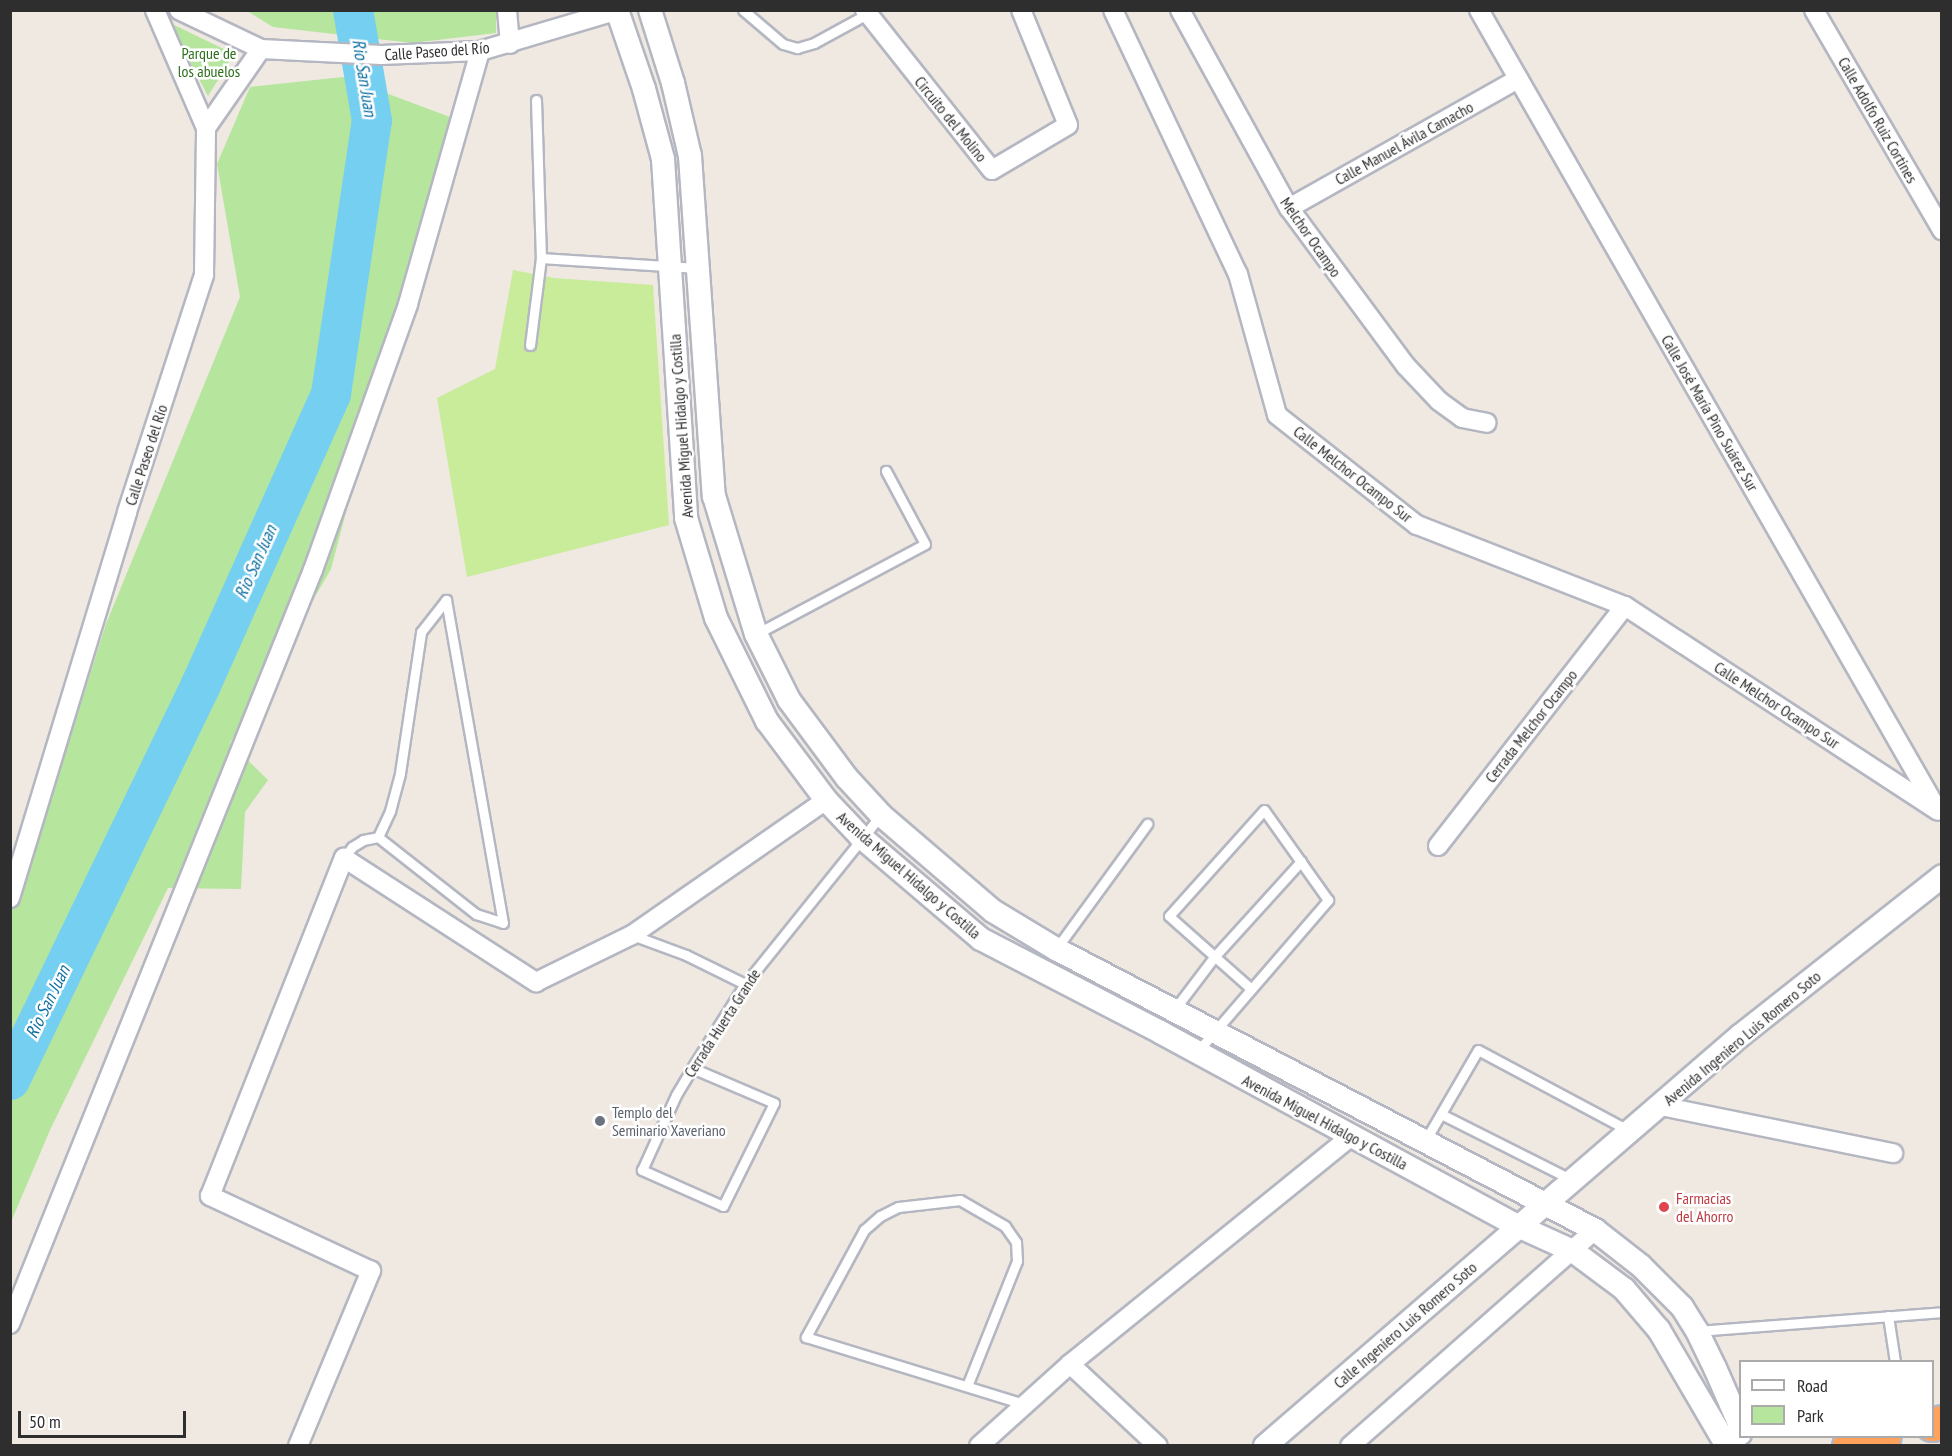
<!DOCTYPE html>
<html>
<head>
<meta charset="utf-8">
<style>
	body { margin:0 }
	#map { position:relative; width:1952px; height:1456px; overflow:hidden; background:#efe9e1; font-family:"PT Sans Narrow",sans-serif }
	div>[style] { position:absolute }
	.green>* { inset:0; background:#b6e59e }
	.pitch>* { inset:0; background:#c9ec9a }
	.river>* { height:40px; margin:-20px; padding:0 20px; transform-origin:20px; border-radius:20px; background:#75cff0 }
	.roads { filter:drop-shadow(2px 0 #b4b7c1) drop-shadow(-2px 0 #b4b7c1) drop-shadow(0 2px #b4b7c1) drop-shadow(0 -2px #b4b7c1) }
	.service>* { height:9px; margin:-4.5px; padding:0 4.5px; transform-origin:4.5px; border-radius:4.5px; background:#fff }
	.minor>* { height:18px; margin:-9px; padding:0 9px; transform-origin:9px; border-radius:9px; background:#fff }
	.tertiary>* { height:22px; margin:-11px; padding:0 11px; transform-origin:11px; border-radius:11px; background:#fff }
	.motorway>* { height:33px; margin:-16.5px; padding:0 16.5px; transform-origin:16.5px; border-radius:16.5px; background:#ffa35c }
	.dots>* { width:16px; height:16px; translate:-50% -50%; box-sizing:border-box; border:3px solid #fff; border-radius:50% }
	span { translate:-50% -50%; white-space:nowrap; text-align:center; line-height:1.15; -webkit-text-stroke:5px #fff; paint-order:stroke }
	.street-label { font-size:16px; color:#2e2e2e }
	.park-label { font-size:16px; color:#2c6e1b }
	.worship-label { font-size:16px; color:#5b616d }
	.left { translate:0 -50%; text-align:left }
	.health-label { font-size:16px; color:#be3a42 }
	.water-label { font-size:18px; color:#0d6fa3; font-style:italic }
	.frame { position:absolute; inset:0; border:12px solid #2e2e2e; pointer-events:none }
	.legend { position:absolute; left:1739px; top:1360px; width:195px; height:78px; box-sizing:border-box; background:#fff; border:2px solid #ababab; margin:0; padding:8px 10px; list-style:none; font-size:18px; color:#2e2e2e }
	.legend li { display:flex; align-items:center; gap:12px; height:30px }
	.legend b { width:30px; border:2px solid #ababab }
	.scale { position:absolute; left:18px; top:1411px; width:168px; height:27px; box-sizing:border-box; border:3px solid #2e2e2e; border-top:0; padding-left:8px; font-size:18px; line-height:21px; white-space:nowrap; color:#2e2e2e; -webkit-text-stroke:4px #fff; paint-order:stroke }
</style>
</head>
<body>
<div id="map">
	<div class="green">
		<div style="clip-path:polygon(247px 11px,496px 11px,496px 33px,412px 43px,273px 27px)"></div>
		<div style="clip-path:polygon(170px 23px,234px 54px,208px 96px)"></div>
		<div style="clip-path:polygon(343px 77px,450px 117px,331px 569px,230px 743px,268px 780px,245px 812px,241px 889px,168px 888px,50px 1130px,11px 1222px,11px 899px,30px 864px,106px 624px,240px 297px,217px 164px,250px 87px)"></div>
	</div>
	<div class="pitch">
		<div style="clip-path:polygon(513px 270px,554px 278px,653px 285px,669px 525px,467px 577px,437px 398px,495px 369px)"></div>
	</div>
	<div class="river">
		<div style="left:10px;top:1080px;width:437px;rotate:-64.2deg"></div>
		<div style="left:200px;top:687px;width:321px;rotate:-65.9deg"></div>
		<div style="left:331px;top:394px;width:276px;rotate:-81.5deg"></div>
		<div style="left:372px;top:121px;width:113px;rotate:-99.7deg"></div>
	</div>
	<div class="roads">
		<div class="service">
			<div style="left:743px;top:10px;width:52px;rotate:40.4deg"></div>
			<div style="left:783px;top:44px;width:15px;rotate:16deg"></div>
			<div style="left:797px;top:48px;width:18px;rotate:-16deg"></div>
			<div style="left:814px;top:43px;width:60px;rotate:-28.7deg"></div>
			<div style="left:536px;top:100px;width:158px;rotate:88.2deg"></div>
			<div style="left:541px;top:258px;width:156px;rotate:3.7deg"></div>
			<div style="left:530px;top:345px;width:88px;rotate:-82.8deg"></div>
			<div style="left:756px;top:634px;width:191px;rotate:-28deg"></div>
			<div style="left:925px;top:544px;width:83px;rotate:-118.1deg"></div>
			<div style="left:378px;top:837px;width:125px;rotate:38.2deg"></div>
			<div style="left:476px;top:914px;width:28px;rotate:18deg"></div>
			<div style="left:503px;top:923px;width:328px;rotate:-100deg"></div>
			<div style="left:344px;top:858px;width:14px;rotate:-54deg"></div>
			<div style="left:352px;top:847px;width:13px;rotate:-32deg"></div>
			<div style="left:363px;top:840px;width:15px;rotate:-11deg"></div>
			<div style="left:378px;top:837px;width:29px;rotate:-65deg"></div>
			<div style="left:390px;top:811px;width:39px;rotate:-75deg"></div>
			<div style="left:400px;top:773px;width:143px;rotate:-81.5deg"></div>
			<div style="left:421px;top:632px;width:41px;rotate:-52deg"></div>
			<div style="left:632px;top:935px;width:58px;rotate:20.3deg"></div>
			<div style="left:686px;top:955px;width:66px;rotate:26.2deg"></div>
			<div style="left:1056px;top:949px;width:155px;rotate:-53.9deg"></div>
			<div style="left:1174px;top:1010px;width:68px;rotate:-52.8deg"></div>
			<div style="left:1215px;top:956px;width:128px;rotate:-47.8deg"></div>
			<div style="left:1197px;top:1052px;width:201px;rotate:-49.2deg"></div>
			<div style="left:1328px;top:900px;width:110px;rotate:-125.4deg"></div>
			<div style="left:1264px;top:810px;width:142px;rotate:131.9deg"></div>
			<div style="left:1169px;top:916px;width:108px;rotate:41.6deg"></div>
			<div style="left:692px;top:1068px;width:89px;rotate:23.1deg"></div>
			<div style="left:774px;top:1103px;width:115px;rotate:116.3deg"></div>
			<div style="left:723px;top:1206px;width:89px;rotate:-156deg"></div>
			<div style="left:642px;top:1170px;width:82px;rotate:-65.6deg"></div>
			<div style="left:676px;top:1095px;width:31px;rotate:-59deg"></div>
			<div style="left:692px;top:1068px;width:99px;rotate:-57.8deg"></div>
			<div style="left:745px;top:984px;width:217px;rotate:-51.2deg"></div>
			<div style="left:1441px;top:1114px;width:147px;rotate:26.7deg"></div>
			<div style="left:1425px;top:1141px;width:105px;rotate:-59.8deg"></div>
			<div style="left:1478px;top:1050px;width:172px;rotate:28.1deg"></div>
			<div style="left:1888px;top:1316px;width:47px;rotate:81.3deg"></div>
			<div style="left:1697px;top:1331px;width:246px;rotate:-4.4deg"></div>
			<div style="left:967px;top:1386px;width:135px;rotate:-68.2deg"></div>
			<div style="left:1017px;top:1261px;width:19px;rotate:-93deg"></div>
			<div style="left:1016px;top:1242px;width:19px;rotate:-125deg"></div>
			<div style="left:1005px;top:1226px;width:52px;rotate:-150deg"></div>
			<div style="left:960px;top:1200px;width:62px;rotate:173.6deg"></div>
			<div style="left:898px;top:1207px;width:20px;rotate:153deg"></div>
			<div style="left:880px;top:1216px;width:21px;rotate:139deg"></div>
			<div style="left:864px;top:1230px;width:122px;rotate:118.5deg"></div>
			<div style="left:806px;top:1337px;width:228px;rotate:17.1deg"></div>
		</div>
		<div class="minor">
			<div style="left:179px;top:10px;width:91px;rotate:25.4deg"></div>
			<div style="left:261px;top:49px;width:120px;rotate:2.9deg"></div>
			<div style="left:381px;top:55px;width:99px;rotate:-2.3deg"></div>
			<div style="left:480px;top:51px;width:144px;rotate:-16.5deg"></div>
			<div style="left:507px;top:10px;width:34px;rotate:85deg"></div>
			<div style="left:865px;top:10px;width:204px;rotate:51.6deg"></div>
			<div style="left:992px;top:170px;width:88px;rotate:-30.6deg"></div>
			<div style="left:1068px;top:125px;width:124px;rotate:-112.2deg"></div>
			<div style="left:1113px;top:10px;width:292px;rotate:64.7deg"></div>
			<div style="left:1238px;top:274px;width:146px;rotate:74.5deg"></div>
			<div style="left:1277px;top:415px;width:178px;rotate:38.2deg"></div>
			<div style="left:1417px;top:525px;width:223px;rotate:21.3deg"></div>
			<div style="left:1625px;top:606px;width:374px;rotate:33.2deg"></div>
			<div style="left:1180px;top:10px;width:226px;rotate:61.2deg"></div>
			<div style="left:1289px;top:208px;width:197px;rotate:53.5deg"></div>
			<div style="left:1406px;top:366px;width:48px;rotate:46.7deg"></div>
			<div style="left:1439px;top:401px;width:29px;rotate:36deg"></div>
			<div style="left:1462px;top:418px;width:25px;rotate:11deg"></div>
			<div style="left:1479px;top:10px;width:917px;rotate:60.19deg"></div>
			<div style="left:1814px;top:10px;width:255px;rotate:59.8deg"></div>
			<div style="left:206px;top:128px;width:96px;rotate:-55.2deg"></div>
			<div style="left:1289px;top:208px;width:263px;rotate:-29.4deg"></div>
			<div style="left:1438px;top:846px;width:304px;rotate:-52.1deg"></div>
			<div style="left:10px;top:898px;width:403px;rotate:-73.1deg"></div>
			<div style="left:127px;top:512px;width:249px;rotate:-72deg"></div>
			<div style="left:204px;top:275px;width:147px;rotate:-89.2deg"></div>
			<div style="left:206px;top:128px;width:129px;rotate:-113.4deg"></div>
			<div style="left:1661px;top:1106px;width:237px;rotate:11.5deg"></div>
			<div style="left:10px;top:1324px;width:813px;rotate:-68.11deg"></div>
			<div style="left:313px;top:570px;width:282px;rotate:-70.3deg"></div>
			<div style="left:408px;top:304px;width:263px;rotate:-74.1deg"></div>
			<div style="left:1070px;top:1364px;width:120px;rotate:43deg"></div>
			<div style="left:298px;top:1446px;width:190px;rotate:-67.4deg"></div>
			<div style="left:371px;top:1271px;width:178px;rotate:-155deg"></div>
			<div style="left:210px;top:1196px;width:364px;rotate:-68.4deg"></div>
			<div style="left:344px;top:858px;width:229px;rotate:32.9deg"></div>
			<div style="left:536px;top:982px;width:107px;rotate:-26.1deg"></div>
			<div style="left:632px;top:935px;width:236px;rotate:-34.8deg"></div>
			<div style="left:979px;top:1446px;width:122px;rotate:-42deg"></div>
			<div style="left:1070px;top:1364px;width:360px;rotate:-39deg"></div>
			<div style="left:1350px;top:1446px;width:327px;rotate:-41.4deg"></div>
		</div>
		<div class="tertiary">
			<div style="left:617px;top:10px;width:83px;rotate:71.1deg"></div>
			<div style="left:644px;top:89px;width:73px;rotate:74.8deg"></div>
			<div style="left:663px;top:159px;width:360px;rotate:86.3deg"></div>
			<div style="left:686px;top:518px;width:104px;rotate:73.3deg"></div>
			<div style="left:716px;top:618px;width:115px;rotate:63.7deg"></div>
			<div style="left:767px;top:721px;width:99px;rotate:53.2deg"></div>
			<div style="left:826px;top:800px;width:51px;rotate:46.6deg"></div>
			<div style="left:861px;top:837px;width:157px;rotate:40.4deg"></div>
			<div style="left:981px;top:939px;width:204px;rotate:27.4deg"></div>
			<div style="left:1162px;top:1033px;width:407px;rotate:28.5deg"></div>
			<div style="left:1520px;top:1227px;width:58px;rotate:24.4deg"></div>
			<div style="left:1573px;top:1251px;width:64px;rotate:36.7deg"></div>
			<div style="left:1624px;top:1289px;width:54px;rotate:49.5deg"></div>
			<div style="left:1659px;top:1330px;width:134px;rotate:59.6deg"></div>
			<div style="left:650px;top:10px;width:77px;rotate:72.5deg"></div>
			<div style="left:673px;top:83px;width:75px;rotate:76.9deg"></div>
			<div style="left:690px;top:156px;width:341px;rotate:86deg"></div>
			<div style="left:714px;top:496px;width:144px;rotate:73.1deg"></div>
			<div style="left:756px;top:634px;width:74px;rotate:63.4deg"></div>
			<div style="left:789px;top:700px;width:97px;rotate:53.4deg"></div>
			<div style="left:847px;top:778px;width:50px;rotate:47.4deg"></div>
			<div style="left:881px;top:815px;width:148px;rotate:40.6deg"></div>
			<div style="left:993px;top:911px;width:74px;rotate:31.1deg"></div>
			<div style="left:1056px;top:949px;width:608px;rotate:27.53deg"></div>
			<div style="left:1595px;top:1230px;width:58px;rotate:38deg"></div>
			<div style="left:1641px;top:1266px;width:58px;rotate:45deg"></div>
			<div style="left:1682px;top:1307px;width:28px;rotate:58deg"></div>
			<div style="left:1697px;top:1331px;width:41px;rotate:64.1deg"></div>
			<div style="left:1715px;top:1368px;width:60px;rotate:66.4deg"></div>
			<div style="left:1739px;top:1423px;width:11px;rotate:85deg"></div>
			<div style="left:1265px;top:1446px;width:629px;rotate:-40.81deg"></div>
			<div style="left:1741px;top:1035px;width:256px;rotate:-38.3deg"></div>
		</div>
		<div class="motorway">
			<div style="left:1932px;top:1424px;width:10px;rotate:-11deg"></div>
			<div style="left:1849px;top:1446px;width:36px;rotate:-16deg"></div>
		</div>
	</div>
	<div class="dots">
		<div style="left:600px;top:1121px;background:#6b7280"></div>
		<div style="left:1664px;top:1207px;background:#e0444e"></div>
	</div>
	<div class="street-label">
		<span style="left:437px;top:51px;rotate:-4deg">Calle Paseo del Río</span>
		<span style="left:951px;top:119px;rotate:51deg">Circuito del Molino</span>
		<span style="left:1878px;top:120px;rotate:60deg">Calle Adolfo Ruiz Cortines</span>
		<span style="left:1404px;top:143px;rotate:-29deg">Calle Manuel Ávila Camacho</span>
		<span style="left:1311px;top:237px;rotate:55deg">Melchor Ocampo</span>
		<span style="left:1710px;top:413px;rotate:60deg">Calle José María Pino Suárez Sur</span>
		<span style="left:681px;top:426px;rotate:-94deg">Avenida Miguel Hidalgo y Costilla</span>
		<span style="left:146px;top:455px;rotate:-72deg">Calle Paseo del Río</span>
		<span style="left:1353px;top:474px;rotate:38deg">Calle Melchor Ocampo Sur</span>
		<span style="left:1777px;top:705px;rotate:33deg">Calle Melchor Ocampo Sur</span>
		<span style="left:1531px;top:726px;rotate:-52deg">Cerrada Melchor Ocampo</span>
		<span style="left:909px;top:875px;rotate:41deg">Avenida Miguel Hidalgo y Costilla</span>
		<span style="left:722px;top:1023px;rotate:-57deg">Cerrada Huerta Grande</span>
		<span style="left:1742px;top:1038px;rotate:-40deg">Avenida Ingeniero Luis Romero Soto</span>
		<span style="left:1325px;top:1122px;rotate:28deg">Avenida Miguel Hidalgo y Costilla</span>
		<span style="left:1405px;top:1325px;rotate:-41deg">Calle Ingeniero Luis Romero Soto</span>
	</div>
	<div class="park-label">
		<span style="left:209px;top:62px">Parque de<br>los abuelos</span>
	</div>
	<div class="worship-label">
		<span class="left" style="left:612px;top:1121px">Templo del<br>Seminario Xaveriano</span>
	</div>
	<div class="health-label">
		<span class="left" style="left:1676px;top:1207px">Farmacias<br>del Ahorro</span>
	</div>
	<div class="water-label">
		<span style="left:364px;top:78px;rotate:81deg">Rio San Juan</span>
		<span style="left:256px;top:562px;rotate:-66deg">Rio San Juan</span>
		<span style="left:48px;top:1002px;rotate:-64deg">Rio San Juan</span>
	</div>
	<div class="frame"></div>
	<ul class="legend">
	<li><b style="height:8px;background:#fff"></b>Road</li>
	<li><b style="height:16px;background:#b6e59e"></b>Park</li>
	</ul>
	<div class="scale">50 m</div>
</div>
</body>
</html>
